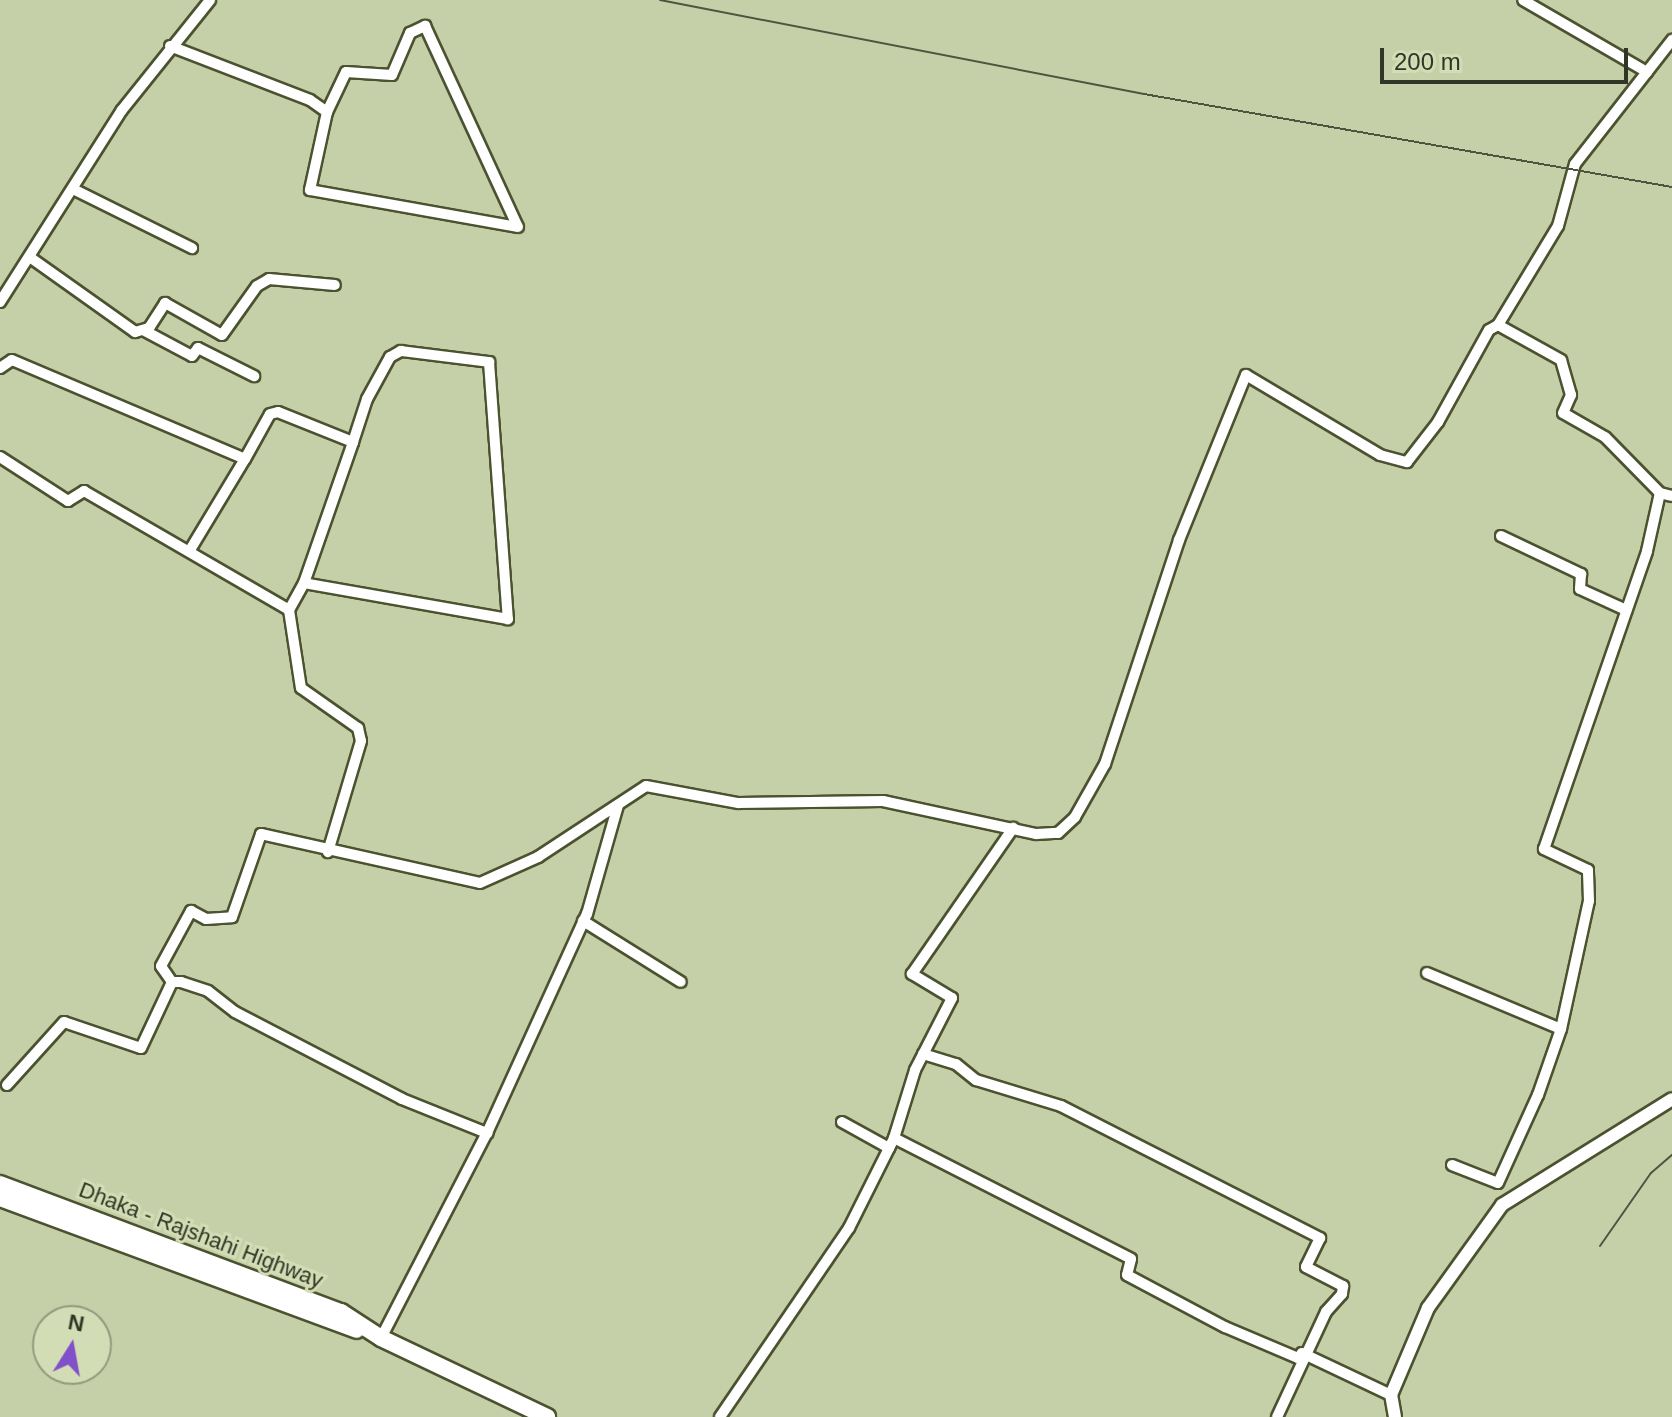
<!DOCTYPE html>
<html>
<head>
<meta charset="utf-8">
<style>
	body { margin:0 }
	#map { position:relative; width:1672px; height:1417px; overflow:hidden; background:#c6d0a8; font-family:Helvetica,sans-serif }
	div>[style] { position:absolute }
	.roads { filter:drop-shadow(2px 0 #4b522f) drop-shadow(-2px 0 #4b522f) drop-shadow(0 2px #4b522f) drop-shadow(0 -2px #4b522f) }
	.minor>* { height:10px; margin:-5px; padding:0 5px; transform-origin:5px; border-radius:5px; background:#fff }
	.tertiary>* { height:12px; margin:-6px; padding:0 6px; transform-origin:6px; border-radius:6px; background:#fff }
	.trunk>* { height:16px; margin:-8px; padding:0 8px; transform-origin:8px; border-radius:8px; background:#fff }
	.rail>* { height:2px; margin:-1px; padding:0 1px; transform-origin:1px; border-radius:1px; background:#4e543f }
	span { translate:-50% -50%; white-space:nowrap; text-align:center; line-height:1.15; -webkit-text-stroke:6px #d3ddb5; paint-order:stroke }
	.street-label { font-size:22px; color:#323626 }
	.north { position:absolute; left:32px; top:1305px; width:80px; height:80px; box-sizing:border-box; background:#d3ddb5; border:2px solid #939a7c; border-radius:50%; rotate:11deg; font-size:22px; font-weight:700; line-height:32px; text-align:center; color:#323626 }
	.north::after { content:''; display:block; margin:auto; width:28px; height:36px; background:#8051c9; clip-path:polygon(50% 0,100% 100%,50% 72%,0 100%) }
	.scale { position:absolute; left:1380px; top:48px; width:248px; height:36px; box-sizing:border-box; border:4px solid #323626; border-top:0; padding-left:10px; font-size:24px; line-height:28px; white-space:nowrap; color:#323626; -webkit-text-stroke:6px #d3ddb5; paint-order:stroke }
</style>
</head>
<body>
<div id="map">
	<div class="roads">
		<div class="minor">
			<div style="left:170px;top:46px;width:150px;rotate:21.1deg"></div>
			<div style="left:310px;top:100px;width:21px;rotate:35deg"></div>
			<div style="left:327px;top:112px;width:80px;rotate:102.3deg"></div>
			<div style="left:310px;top:190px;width:211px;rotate:10.1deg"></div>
			<div style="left:1647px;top:72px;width:41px;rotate:-52deg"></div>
			<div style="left:327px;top:112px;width:44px;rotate:-64.6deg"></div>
			<div style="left:346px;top:72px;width:46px;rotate:3.7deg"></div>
			<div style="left:392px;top:75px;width:46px;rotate:-66.8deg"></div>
			<div style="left:410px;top:33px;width:17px;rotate:-25deg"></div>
			<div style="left:425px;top:26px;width:221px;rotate:65.2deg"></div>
			<div style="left:73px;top:189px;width:133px;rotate:26.4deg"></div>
			<div style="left:31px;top:258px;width:128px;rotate:35.4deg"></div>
			<div style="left:135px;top:332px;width:15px;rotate:-16deg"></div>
			<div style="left:149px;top:328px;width:30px;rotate:-57deg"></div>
			<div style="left:165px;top:303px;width:65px;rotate:29.3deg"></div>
			<div style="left:222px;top:335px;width:60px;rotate:-54.5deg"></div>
			<div style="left:257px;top:286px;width:14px;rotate:-30deg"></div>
			<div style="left:269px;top:279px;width:66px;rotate:5.2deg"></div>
			<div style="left:0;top:302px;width:227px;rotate:-57.6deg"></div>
			<div style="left:122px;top:110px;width:141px;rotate:-51.3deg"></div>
			<div style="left:145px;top:331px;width:53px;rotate:28deg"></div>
			<div style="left:192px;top:356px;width:10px;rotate:-53deg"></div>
			<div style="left:198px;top:348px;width:63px;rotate:26.6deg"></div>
			<div style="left:0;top:368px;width:14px;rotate:-34deg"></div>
			<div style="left:12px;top:360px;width:253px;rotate:23deg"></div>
			<div style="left:245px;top:459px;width:51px;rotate:-60.9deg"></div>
			<div style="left:270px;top:414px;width:8px;rotate:-14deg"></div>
			<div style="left:278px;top:412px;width:81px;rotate:21.8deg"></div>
			<div style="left:353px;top:442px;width:45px;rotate:-72deg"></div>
			<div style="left:367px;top:399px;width:48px;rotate:-61.3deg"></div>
			<div style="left:390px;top:357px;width:13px;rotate:-29deg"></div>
			<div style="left:401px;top:351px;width:89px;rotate:7.1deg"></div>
			<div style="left:489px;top:362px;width:258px;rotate:85.8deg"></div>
			<div style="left:508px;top:619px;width:207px;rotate:-170deg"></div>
			<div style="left:304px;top:583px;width:31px;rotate:119deg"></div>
			<div style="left:289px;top:610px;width:79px;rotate:81.3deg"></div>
			<div style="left:301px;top:688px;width:70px;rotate:35.1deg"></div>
			<div style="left:358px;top:728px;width:13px;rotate:77deg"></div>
			<div style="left:361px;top:741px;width:116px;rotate:106.6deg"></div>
			<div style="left:0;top:457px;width:81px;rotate:32.9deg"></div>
			<div style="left:68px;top:501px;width:19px;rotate:-32deg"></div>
			<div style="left:84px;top:491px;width:237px;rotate:30.1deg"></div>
			<div style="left:1660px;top:493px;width:12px;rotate:14deg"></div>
			<div style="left:1501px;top:536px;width:89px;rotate:25.4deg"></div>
			<div style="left:1581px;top:574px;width:15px;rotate:94deg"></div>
			<div style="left:1580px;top:589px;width:51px;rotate:24.5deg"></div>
			<div style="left:190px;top:550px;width:106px;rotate:-58.9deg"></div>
			<div style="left:304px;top:583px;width:149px;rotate:-70.8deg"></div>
			<div style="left:583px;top:921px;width:115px;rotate:31.9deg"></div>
			<div style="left:1427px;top:973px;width:145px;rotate:22.7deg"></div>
			<div style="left:172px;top:982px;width:19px;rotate:-125deg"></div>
			<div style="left:161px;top:966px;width:63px;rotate:-61.4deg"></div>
			<div style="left:191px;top:911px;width:17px;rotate:28deg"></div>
			<div style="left:206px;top:919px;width:26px;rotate:-4deg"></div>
			<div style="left:232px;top:917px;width:88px;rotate:-70.7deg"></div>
			<div style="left:261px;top:834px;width:224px;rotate:12.6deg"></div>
			<div style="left:480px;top:883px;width:64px;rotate:-24.1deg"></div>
			<div style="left:538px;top:857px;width:129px;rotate:-33.3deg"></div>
			<div style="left:646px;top:786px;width:94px;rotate:10.5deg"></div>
			<div style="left:738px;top:803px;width:145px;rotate:-0.8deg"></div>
			<div style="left:883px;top:801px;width:157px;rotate:12.2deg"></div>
			<div style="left:1036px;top:834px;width:22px;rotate:-3deg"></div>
			<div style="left:1058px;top:833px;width:23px;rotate:-43deg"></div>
			<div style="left:1075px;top:817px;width:61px;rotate:-60.5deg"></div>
			<div style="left:1105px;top:764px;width:236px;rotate:-71.7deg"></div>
			<div style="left:1179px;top:540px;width:178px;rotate:-67.9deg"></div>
			<div style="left:1246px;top:375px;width:156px;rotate:30.8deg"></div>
			<div style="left:1380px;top:455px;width:28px;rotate:15deg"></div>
			<div style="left:1407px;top:462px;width:51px;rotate:-52.2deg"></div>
			<div style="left:1438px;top:422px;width:105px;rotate:-61deg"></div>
			<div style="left:1489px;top:330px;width:10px;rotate:-29deg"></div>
			<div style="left:1498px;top:325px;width:116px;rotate:-58.8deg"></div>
			<div style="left:1558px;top:226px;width:64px;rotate:-74.7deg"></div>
			<div style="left:1575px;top:164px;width:117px;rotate:-52deg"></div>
			<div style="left:1647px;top:72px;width:143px;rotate:-149.9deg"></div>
			<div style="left:923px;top:1054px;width:34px;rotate:17deg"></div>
			<div style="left:956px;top:1064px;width:26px;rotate:39deg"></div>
			<div style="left:976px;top:1080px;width:89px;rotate:17deg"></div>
			<div style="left:1061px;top:1106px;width:291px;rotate:27deg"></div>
			<div style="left:1320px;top:1238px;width:32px;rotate:116deg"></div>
			<div style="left:1306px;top:1267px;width:42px;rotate:27.2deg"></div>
			<div style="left:1343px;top:1286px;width:8px;rotate:97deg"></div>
			<div style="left:1342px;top:1294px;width:24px;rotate:132deg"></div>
			<div style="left:1326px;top:1312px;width:116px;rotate:115deg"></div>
			<div style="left:7px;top:1085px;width:85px;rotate:-47.9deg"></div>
			<div style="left:64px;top:1022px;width:81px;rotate:18.7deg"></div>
			<div style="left:141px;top:1048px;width:73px;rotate:-64.8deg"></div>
			<div style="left:172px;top:982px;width:9px"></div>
			<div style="left:181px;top:982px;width:28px;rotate:18deg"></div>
			<div style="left:208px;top:991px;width:34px;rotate:38deg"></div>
			<div style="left:235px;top:1012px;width:188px;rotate:27.5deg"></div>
			<div style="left:402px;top:1099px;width:92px;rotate:21.8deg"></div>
			<div style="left:487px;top:1133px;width:241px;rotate:-65.5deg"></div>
			<div style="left:587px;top:914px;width:113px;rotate:-74.1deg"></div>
			<div style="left:842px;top:1122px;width:54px;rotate:29deg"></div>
			<div style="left:894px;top:1138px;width:71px;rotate:-72.8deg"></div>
			<div style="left:915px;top:1070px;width:81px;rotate:-62.8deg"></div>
			<div style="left:952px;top:998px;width:47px;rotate:-149deg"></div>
			<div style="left:912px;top:974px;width:178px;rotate:-55.3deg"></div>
			<div style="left:1452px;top:1165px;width:49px;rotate:21.4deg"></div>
			<div style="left:1498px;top:1183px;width:97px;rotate:-65.6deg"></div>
			<div style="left:1538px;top:1095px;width:70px;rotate:-70.8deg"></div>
			<div style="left:1561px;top:1029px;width:131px;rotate:-77.7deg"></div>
			<div style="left:1589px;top:901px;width:31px;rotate:-92deg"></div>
			<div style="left:1588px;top:870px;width:49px;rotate:-154.5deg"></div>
			<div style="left:1544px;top:849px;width:315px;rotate:-70.9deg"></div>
			<div style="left:1647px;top:551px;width:59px;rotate:-77.4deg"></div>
			<div style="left:1660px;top:493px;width:78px;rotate:-134.5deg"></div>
			<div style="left:1605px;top:437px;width:48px;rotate:-150.3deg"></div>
			<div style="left:1563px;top:413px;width:20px;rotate:-66deg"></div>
			<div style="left:1571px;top:395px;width:36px;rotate:-106deg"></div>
			<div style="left:1561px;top:360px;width:72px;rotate:-150.9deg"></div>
			<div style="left:381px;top:1338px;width:231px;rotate:-62.7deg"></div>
			<div style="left:720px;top:1417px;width:229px;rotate:-55.7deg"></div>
			<div style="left:849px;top:1228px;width:101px;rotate:-63.4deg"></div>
			<div style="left:894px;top:1138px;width:266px;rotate:27deg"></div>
			<div style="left:1131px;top:1259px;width:16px;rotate:104deg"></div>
			<div style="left:1127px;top:1275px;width:111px;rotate:28deg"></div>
			<div style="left:1225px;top:1327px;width:79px;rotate:23deg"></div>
			<div style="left:1298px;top:1358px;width:6px;rotate:-51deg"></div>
			<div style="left:1302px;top:1353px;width:98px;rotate:25.3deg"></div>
		</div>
		<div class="tertiary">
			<div style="left:1395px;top:1417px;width:22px;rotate:-100deg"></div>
			<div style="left:1391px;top:1395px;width:95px;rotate:-67deg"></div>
			<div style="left:1428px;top:1308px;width:127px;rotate:-54.3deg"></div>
			<div style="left:1502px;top:1205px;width:200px;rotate:-31.9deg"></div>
		</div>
		<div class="trunk">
			<div style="left:0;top:1184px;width:364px;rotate:20.6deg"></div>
			<div style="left:341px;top:1312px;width:48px;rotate:33deg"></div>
			<div style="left:381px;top:1338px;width:184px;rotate:25.4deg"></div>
			<div style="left:0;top:1198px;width:380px;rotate:20.3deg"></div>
		</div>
	</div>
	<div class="rail">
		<div style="left:660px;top:0;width:493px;rotate:11deg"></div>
		<div style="left:1144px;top:94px;width:536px;rotate:9.99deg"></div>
		<div style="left:1600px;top:1246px;width:89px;rotate:-55.1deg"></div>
		<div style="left:1651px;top:1173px;width:28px;rotate:-41deg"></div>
	</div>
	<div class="street-label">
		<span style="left:201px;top:1235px;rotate:21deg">Dhaka - Rajshahi Highway</span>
	</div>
	<div class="north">N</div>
	<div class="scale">200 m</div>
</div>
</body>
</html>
